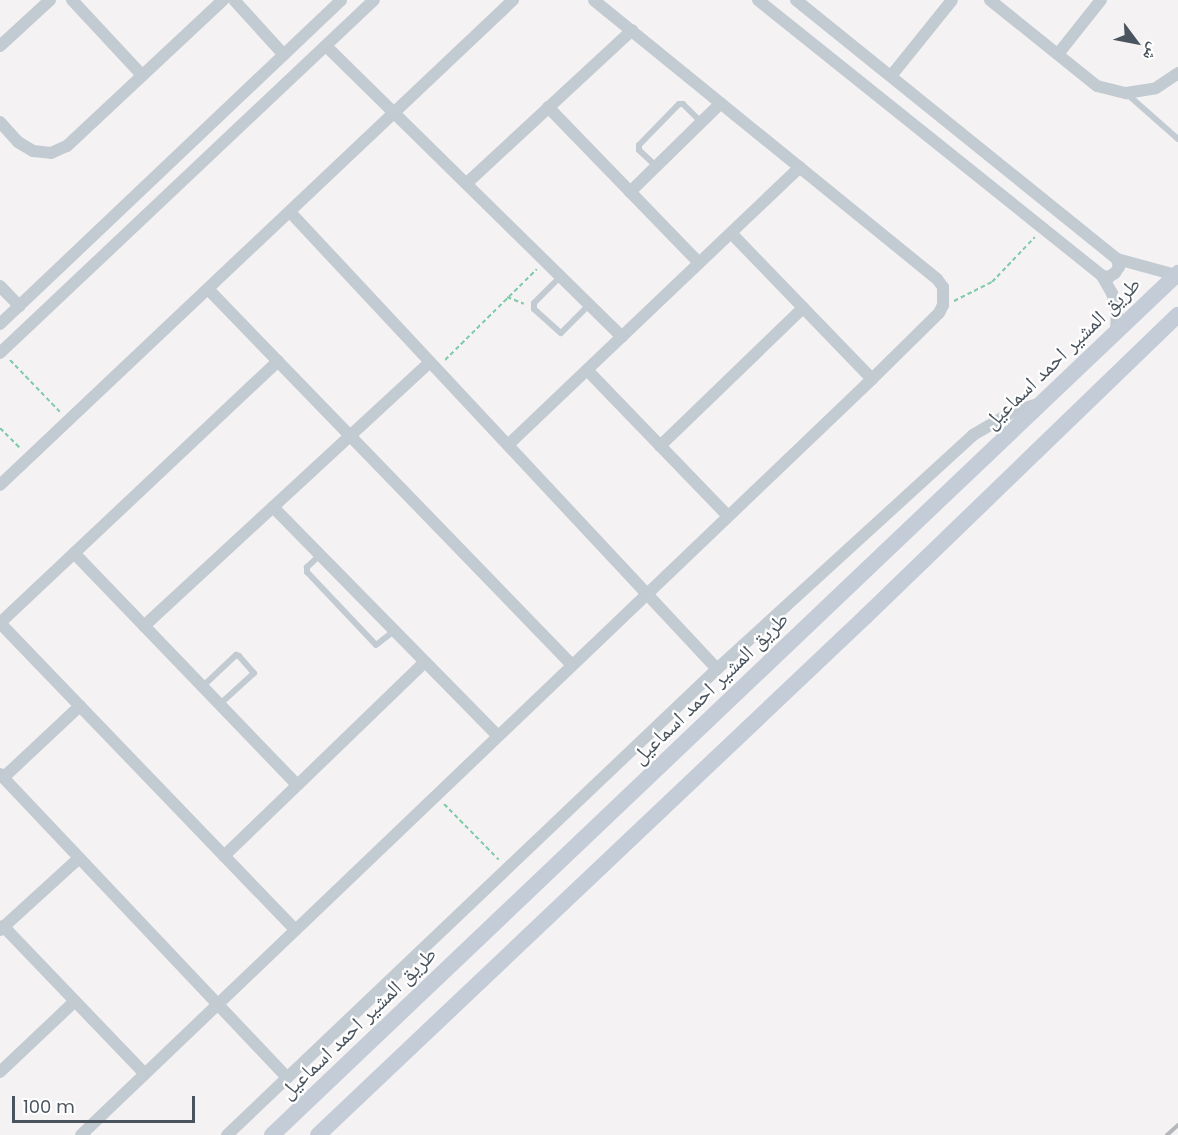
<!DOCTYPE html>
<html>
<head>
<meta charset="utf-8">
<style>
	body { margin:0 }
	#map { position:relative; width:1178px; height:1135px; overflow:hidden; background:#f4f2f2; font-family:Poppins,"Noto Naskh Arabic",sans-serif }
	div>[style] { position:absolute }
	.path>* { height:2px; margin-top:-1px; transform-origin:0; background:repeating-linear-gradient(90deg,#7ecaa9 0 4.5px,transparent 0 7.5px) }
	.lane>* { height:6px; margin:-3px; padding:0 3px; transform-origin:3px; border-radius:3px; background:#c3cbd2 }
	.street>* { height:12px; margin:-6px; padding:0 6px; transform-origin:6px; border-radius:6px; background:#c3cbd2 }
	.secondary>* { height:16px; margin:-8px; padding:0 8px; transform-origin:8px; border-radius:8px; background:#c4ccd7 }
	.rail>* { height:4px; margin:-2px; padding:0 2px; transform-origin:2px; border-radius:2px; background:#b4b6bb }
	span { translate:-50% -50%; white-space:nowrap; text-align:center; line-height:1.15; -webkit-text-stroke:4.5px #fff; paint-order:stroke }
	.street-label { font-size:21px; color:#4a545e }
	.north { position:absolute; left:1106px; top:12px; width:60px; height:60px; -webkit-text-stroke:4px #fff; paint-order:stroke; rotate:122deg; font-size:16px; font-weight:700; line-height:24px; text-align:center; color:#4a545e }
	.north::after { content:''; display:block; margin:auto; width:21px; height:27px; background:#4a545e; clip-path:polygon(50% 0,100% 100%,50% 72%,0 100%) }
	.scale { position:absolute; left:12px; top:1096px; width:183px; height:27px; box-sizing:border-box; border:3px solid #4a545e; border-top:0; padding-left:8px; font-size:18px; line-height:21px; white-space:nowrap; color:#4a545e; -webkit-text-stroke:4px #fff; paint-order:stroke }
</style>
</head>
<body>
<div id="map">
	<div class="path">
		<div style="left:507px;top:297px;width:18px;rotate:22deg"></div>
		<div style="left:954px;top:301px;width:42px;rotate:-26.6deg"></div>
		<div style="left:992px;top:282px;width:62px;rotate:-46.3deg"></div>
		<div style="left:10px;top:360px;width:72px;rotate:46.1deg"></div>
		<div style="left:445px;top:360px;width:129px;rotate:-44.7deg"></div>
		<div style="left:0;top:428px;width:30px;rotate:45deg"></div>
		<div style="left:444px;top:804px;width:78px;rotate:45.5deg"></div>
	</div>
	<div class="lane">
		<div style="left:1127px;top:94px;width:68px;rotate:41.4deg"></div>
		<div style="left:656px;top:166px;width:23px;rotate:-137deg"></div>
		<div style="left:639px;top:150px;width:5px;rotate:-90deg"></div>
		<div style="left:639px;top:145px;width:57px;rotate:-45.7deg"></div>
		<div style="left:679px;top:104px;width:4px"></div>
		<div style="left:683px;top:104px;width:25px;rotate:45deg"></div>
		<div style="left:561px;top:276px;width:38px;rotate:135deg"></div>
		<div style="left:534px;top:303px;width:6px;rotate:90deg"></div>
		<div style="left:534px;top:309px;width:36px;rotate:42deg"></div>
		<div style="left:561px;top:333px;width:40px;rotate:-45deg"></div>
		<div style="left:320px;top:555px;width:18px;rotate:137deg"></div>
		<div style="left:307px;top:567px;width:5px;rotate:90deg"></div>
		<div style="left:307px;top:572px;width:100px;rotate:46.6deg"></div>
		<div style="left:376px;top:645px;width:23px;rotate:-38deg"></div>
		<div style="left:202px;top:687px;width:47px;rotate:-43.3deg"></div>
		<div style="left:236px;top:655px;width:3px;rotate:18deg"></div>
		<div style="left:239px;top:656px;width:23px;rotate:49deg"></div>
		<div style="left:254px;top:673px;width:46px;rotate:137.6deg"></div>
	</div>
	<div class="street">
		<div style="left:72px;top:0;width:103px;rotate:47deg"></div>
		<div style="left:234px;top:0;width:74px;rotate:47.7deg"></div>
		<div style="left:758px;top:0;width:441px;rotate:38.7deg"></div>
		<div style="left:1102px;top:276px;width:20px;rotate:60deg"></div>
		<div style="left:1112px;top:293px;width:20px;rotate:75deg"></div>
		<div style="left:1117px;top:312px;width:20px;rotate:93deg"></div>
		<div style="left:796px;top:0;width:412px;rotate:38.9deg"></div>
		<div style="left:1117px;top:259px;width:61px;rotate:15.2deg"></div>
		<div style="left:990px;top:0;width:137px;rotate:38.8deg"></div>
		<div style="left:1097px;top:86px;width:30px;rotate:14deg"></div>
		<div style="left:1126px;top:93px;width:30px;rotate:-9deg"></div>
		<div style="left:1156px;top:88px;width:27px;rotate:-34deg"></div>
		<div style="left:0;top:46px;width:68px;rotate:-42.6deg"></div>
		<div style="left:326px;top:46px;width:415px;rotate:44.5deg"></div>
		<div style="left:1058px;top:54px;width:69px;rotate:-51.5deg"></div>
		<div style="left:891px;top:76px;width:97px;rotate:-51.2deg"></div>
		<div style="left:548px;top:107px;width:217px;rotate:45.9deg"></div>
		<div style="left:0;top:122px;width:27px;rotate:48deg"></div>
		<div style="left:18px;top:142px;width:17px;rotate:31deg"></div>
		<div style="left:33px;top:151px;width:18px;rotate:6deg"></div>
		<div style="left:51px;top:153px;width:17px;rotate:-24deg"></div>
		<div style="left:67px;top:146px;width:214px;rotate:-43.1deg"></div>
		<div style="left:467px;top:183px;width:225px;rotate:-42.8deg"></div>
		<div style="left:630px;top:192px;width:127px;rotate:-44.4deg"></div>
		<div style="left:290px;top:212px;width:625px;rotate:46.94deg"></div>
		<div style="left:731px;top:233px;width:203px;rotate:46deg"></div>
		<div style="left:1102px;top:276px;width:7px;rotate:8deg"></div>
		<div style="left:1109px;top:277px;width:7px;rotate:-34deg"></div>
		<div style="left:1115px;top:273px;width:7px;rotate:-56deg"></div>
		<div style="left:1119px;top:267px;width:8px;rotate:-104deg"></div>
		<div style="left:0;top:286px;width:28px;rotate:46deg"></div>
		<div style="left:208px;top:289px;width:523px;rotate:45.93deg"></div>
		<div style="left:0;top:324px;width:470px;rotate:-43.5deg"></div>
		<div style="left:0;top:353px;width:514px;rotate:-43.35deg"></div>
		<div style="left:587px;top:370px;width:203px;rotate:46deg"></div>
		<div style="left:508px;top:445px;width:403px;rotate:-43.6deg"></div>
		<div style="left:660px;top:446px;width:199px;rotate:-44deg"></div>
		<div style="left:0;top:485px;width:706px;rotate:-43.39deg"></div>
		<div style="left:273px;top:507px;width:321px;rotate:45.5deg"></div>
		<div style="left:74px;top:553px;width:322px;rotate:46.1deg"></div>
		<div style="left:0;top:623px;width:426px;rotate:46.1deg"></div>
		<div style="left:0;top:623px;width:382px;rotate:-43.3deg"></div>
		<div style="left:144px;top:626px;width:389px;rotate:-42.7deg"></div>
		<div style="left:0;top:774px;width:418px;rotate:46.6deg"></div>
		<div style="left:4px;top:777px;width:104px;rotate:-43.1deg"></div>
		<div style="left:224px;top:856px;width:279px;rotate:-44deg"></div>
		<div style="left:3px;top:926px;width:205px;rotate:46.2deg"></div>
		<div style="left:0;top:930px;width:107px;rotate:-42.3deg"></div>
		<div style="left:0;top:1072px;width:103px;rotate:-43.4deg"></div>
		<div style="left:81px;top:1135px;width:1094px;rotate:-43.7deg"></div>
		<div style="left:872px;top:379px;width:94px;rotate:-44.6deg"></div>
		<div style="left:939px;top:313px;width:9px;rotate:-63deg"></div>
		<div style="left:943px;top:305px;width:18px;rotate:-90deg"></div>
		<div style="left:943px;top:287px;width:10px;rotate:-127deg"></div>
		<div style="left:937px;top:279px;width:442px;rotate:-140.9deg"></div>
		<div style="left:227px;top:1135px;width:676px;rotate:-43.56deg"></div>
		<div style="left:717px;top:669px;width:347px;rotate:-42.4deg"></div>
		<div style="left:973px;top:435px;width:48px;rotate:-30.3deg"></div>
		<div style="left:1014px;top:411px;width:25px;rotate:-16deg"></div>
	</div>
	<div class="secondary">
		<div style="left:272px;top:1135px;width:1251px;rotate:-43.57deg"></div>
		<div style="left:318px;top:1135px;width:753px;rotate:-43.44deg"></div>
		<div style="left:865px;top:617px;width:435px;rotate:-44deg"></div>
	</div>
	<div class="rail">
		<div style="left:1167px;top:1135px;width:15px;rotate:-42deg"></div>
	</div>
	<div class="street-label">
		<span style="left:1062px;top:353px;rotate:-44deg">طريق المشير احمد اسماعيل</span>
		<span style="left:710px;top:688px;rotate:-44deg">طريق المشير احمد اسماعيل</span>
		<span style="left:358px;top:1023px;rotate:-44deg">طريق المشير احمد اسماعيل</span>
	</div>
	<div class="north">ش</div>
	<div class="scale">100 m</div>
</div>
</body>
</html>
